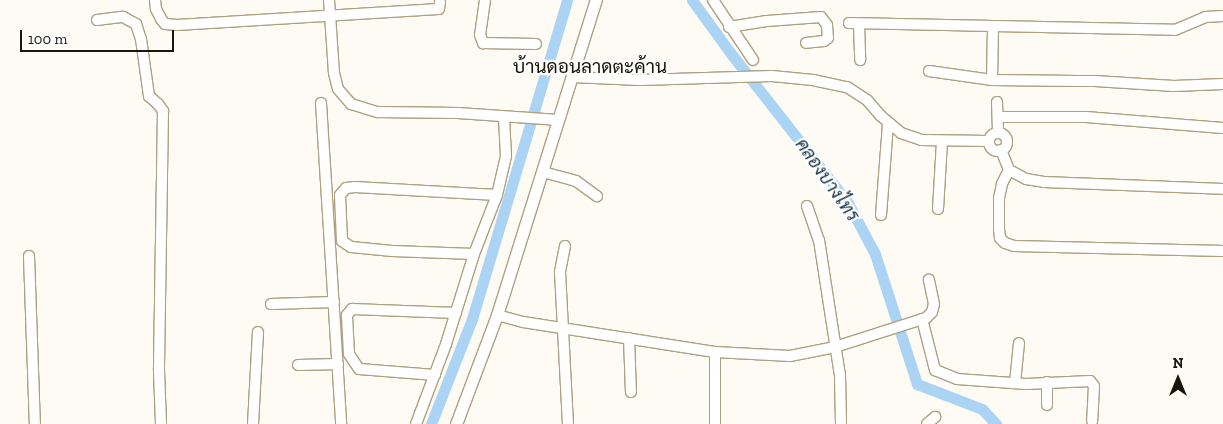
<!DOCTYPE html>
<html>
<head>
<meta charset="utf-8">
<style>
	body { margin:0 }
	#map { position:relative; width:1223px; height:424px; overflow:hidden; background:#fdfbf4; font-family:"Zilla Slab",Sarabun,serif }
	div>[style] { position:absolute }
	.canal>* { height:11px; margin:-5.5px; padding:0 5.5px; transform-origin:5.5px; border-radius:5.5px; background:#abd3f4 }
	.roads { filter:drop-shadow(1px 0 #ada180) drop-shadow(-1px 0 #ada180) drop-shadow(0 1px #ada180) drop-shadow(0 -1px #ada180) }
	.minor>* { height:10px; margin:-5px; padding:0 5px; transform-origin:5px; border-radius:5px; background:#fff }
	.minor>.ring { margin:-5px; padding:0; box-sizing:content-box; background:none; border:10px solid #fff; border-radius:50% }
	.tertiary>* { height:11px; margin:-5.5px; padding:0 5.5px; transform-origin:5.5px; border-radius:5.5px; background:#fff }
	span { translate:-50% -50%; white-space:nowrap; text-align:center; line-height:1.15; -webkit-text-stroke:4.5px #fff; paint-order:stroke }
	.water-label { font-size:18px; color:#112f45; font-style:italic }
	.quarter-label { font-size:19px; color:#1a1509 }
	.north { position:absolute; left:1153px; top:354px; width:50px; height:50px; -webkit-text-stroke:4px #fff; paint-order:stroke; rotate:0deg; font-size:14px; font-weight:700; line-height:20px; text-align:center; color:#1a1509 }
	.north::after { content:''; display:block; margin:auto; width:18px; height:22px; background:#1a1509; clip-path:polygon(50% 0,100% 100%,50% 72%,0 100%) }
	.scale { position:absolute; left:20px; top:30px; width:154px; height:22px; box-sizing:border-box; border:2px solid #1a1509; border-top:0; padding-left:6px; font-size:15px; line-height:18px; white-space:nowrap; color:#1a1509; -webkit-text-stroke:4px #fff; paint-order:stroke }
</style>
</head>
<body>
<div id="map">
	<div class="canal">
		<div style="left:692px;top:0;width:68px;rotate:54deg"></div>
		<div style="left:732px;top:55px;width:188px;rotate:51.9deg"></div>
		<div style="left:848px;top:203px;width:58px;rotate:62.1deg"></div>
		<div style="left:875px;top:254px;width:137px;rotate:72.1deg"></div>
		<div style="left:917px;top:384px;width:70px;rotate:21deg"></div>
		<div style="left:982px;top:409px;width:21px;rotate:47deg"></div>
		<div style="left:431px;top:424px;width:113px;rotate:-68.7deg"></div>
		<div style="left:472px;top:319px;width:333px;rotate:-73.4deg"></div>
	</div>
	<div class="roads">
		<div class="minor">
			<div style="left:155px;top:0;width:9px;rotate:84deg"></div>
			<div style="left:156px;top:9px;width:11px;rotate:63deg"></div>
			<div style="left:161px;top:19px;width:6px;rotate:51deg"></div>
			<div style="left:165px;top:24px;width:12px;rotate:5deg"></div>
			<div style="left:177px;top:25px;width:262px;rotate:-3.5deg"></div>
			<div style="left:439px;top:9px;width:7px;rotate:-82deg"></div>
			<div style="left:329px;top:0;width:73px;rotate:86.1deg"></div>
			<div style="left:334px;top:73px;width:16px;rotate:76deg"></div>
			<div style="left:338px;top:89px;width:20px;rotate:49deg"></div>
			<div style="left:351px;top:104px;width:28px;rotate:17deg"></div>
			<div style="left:378px;top:112px;width:80px;rotate:0.7deg"></div>
			<div style="left:458px;top:113px;width:101px;rotate:4deg"></div>
			<div style="left:485px;top:0;width:35px;rotate:98deg"></div>
			<div style="left:480px;top:35px;width:9px;rotate:69deg"></div>
			<div style="left:483px;top:43px;width:53px;rotate:1.1deg"></div>
			<div style="left:713px;top:0;width:72px;rotate:56.3deg"></div>
			<div style="left:97px;top:20px;width:26px;rotate:-7deg"></div>
			<div style="left:123px;top:17px;width:15px;rotate:28deg"></div>
			<div style="left:136px;top:24px;width:16px;rotate:72deg"></div>
			<div style="left:141px;top:39px;width:58px;rotate:82deg"></div>
			<div style="left:149px;top:96px;width:12px;rotate:42deg"></div>
			<div style="left:158px;top:104px;width:9px;rotate:54deg"></div>
			<div style="left:163px;top:111px;width:260px;rotate:90.9deg"></div>
			<div style="left:159px;top:371px;width:53px;rotate:87.8deg"></div>
			<div style="left:849px;top:23px;width:326px;rotate:1.2deg"></div>
			<div style="left:1175px;top:30px;width:33px;rotate:-23deg"></div>
			<div style="left:1205px;top:17px;width:18px;rotate:-3deg"></div>
			<div style="left:859px;top:24px;width:36px;rotate:88deg"></div>
			<div style="left:729px;top:27px;width:38px;rotate:-9deg"></div>
			<div style="left:767px;top:21px;width:54px;rotate:-4.2deg"></div>
			<div style="left:821px;top:17px;width:10px;rotate:53deg"></div>
			<div style="left:827px;top:25px;width:13px;rotate:86deg"></div>
			<div style="left:828px;top:38px;width:5px;rotate:143deg"></div>
			<div style="left:824px;top:41px;width:18px;rotate:174deg"></div>
			<div style="left:929px;top:71px;width:64px;rotate:8.1deg"></div>
			<div style="left:992px;top:80px;width:103px;rotate:0.6deg"></div>
			<div style="left:1095px;top:81px;width:79px;rotate:3.6deg"></div>
			<div style="left:1174px;top:86px;width:49px;rotate:-2.3deg"></div>
			<div style="left:572px;top:77px;width:68px;rotate:2.5deg"></div>
			<div style="left:640px;top:80px;width:132px;rotate:-1.7deg"></div>
			<div style="left:772px;top:76px;width:41px;rotate:5.6deg"></div>
			<div style="left:813px;top:80px;width:35px;rotate:12deg"></div>
			<div style="left:847px;top:87px;width:24px;rotate:33deg"></div>
			<div style="left:867px;top:100px;width:21px;rotate:49deg"></div>
			<div style="left:881px;top:116px;width:26px;rotate:40deg"></div>
			<div style="left:901px;top:133px;width:21px;rotate:19deg"></div>
			<div style="left:921px;top:140px;width:68px;rotate:0.8deg"></div>
			<div style="left:992px;top:80px;width:54px;rotate:-88.9deg"></div>
			<div style="left:997px;top:102px;width:31px;rotate:88deg"></div>
			<div style="left:321px;top:103px;width:322px;rotate:86.4deg"></div>
			<div style="left:998px;top:117px;width:88px"></div>
			<div style="left:1086px;top:117px;width:137px;rotate:4.6deg"></div>
			<div class="ring" style="left:989px;top:133px;width:8px;height:8px"></div>
			<div style="left:1001px;top:150px;width:22px;rotate:68deg"></div>
			<div style="left:1009px;top:170px;width:19px;rotate:28deg"></div>
			<div style="left:1026px;top:179px;width:18px;rotate:9deg"></div>
			<div style="left:1044px;top:182px;width:179px;rotate:2.2deg"></div>
			<div style="left:1009px;top:170px;width:16px;rotate:117deg"></div>
			<div style="left:1002px;top:184px;width:14px;rotate:102deg"></div>
			<div style="left:999px;top:198px;width:31px;rotate:90deg"></div>
			<div style="left:999px;top:229px;width:9px;rotate:84deg"></div>
			<div style="left:1000px;top:238px;width:7px;rotate:45deg"></div>
			<div style="left:1005px;top:243px;width:9px;rotate:18deg"></div>
			<div style="left:1014px;top:246px;width:209px;rotate:1.4deg"></div>
			<div style="left:543px;top:172px;width:34px;rotate:15deg"></div>
			<div style="left:576px;top:181px;width:26px;rotate:36deg"></div>
			<div style="left:807px;top:206px;width:36px;rotate:71deg"></div>
			<div style="left:819px;top:240px;width:137px;rotate:81.2deg"></div>
			<div style="left:840px;top:375px;width:49px;rotate:88.8deg"></div>
			<div style="left:938px;top:209px;width:68px;rotate:-86.6deg"></div>
			<div style="left:881px;top:215px;width:92px;rotate:-85.6deg"></div>
			<div style="left:565px;top:246px;width:26px;rotate:101deg"></div>
			<div style="left:560px;top:272px;width:152px;rotate:87deg"></div>
			<div style="left:474px;top:254px;width:82px;rotate:-177.9deg"></div>
			<div style="left:392px;top:251px;width:41px;rotate:-174.4deg"></div>
			<div style="left:351px;top:247px;width:11px;rotate:-146deg"></div>
			<div style="left:342px;top:241px;width:46px;rotate:-92.5deg"></div>
			<div style="left:340px;top:195px;width:9px;rotate:-49deg"></div>
			<div style="left:346px;top:188px;width:9px;rotate:-6deg"></div>
			<div style="left:355px;top:187px;width:142px;rotate:3.2deg"></div>
			<div style="left:29px;top:256px;width:168px;rotate:88deg"></div>
			<div style="left:271px;top:304px;width:63px;rotate:-1.8deg"></div>
			<div style="left:497px;top:315px;width:27px;rotate:15deg"></div>
			<div style="left:523px;top:322px;width:194px;rotate:8.9deg"></div>
			<div style="left:715px;top:352px;width:75px;rotate:3.1deg"></div>
			<div style="left:790px;top:356px;width:46px;rotate:-11.3deg"></div>
			<div style="left:835px;top:347px;width:96px;rotate:-17.7deg"></div>
			<div style="left:926px;top:318px;width:8px;rotate:-45deg"></div>
			<div style="left:932px;top:312px;width:8px;rotate:-76deg"></div>
			<div style="left:934px;top:304px;width:25px;rotate:-102deg"></div>
			<div style="left:922px;top:319px;width:53px;rotate:75.7deg"></div>
			<div style="left:935px;top:370px;width:24px;rotate:22deg"></div>
			<div style="left:957px;top:379px;width:69px;rotate:4.1deg"></div>
			<div style="left:1026px;top:384px;width:64px;rotate:-2.7deg"></div>
			<div style="left:1090px;top:381px;width:6px;rotate:51deg"></div>
			<div style="left:1094px;top:386px;width:35px;rotate:93deg"></div>
			<div style="left:629px;top:338px;width:54px;rotate:87.9deg"></div>
			<div style="left:298px;top:365px;width:40px;rotate:-1.4deg"></div>
			<div style="left:435px;top:375px;width:76px;rotate:-175.5deg"></div>
			<div style="left:359px;top:369px;width:18px;rotate:-124deg"></div>
			<div style="left:349px;top:354px;width:39px;rotate:-93deg"></div>
			<div style="left:347px;top:315px;width:8px;rotate:-50deg"></div>
			<div style="left:352px;top:309px;width:104px;rotate:2.2deg"></div>
			<div style="left:1015px;top:383px;width:40px;rotate:-84.3deg"></div>
			<div style="left:1047px;top:405px;width:23px;rotate:-90deg"></div>
			<div style="left:253px;top:424px;width:92px;rotate:-86.9deg"></div>
			<div style="left:416px;top:424px;width:85px;rotate:-69.4deg"></div>
			<div style="left:446px;top:344px;width:94px;rotate:-72.7deg"></div>
			<div style="left:474px;top:254px;width:63px;rotate:-68.7deg"></div>
			<div style="left:497px;top:195px;width:40px;rotate:-77deg"></div>
			<div style="left:506px;top:156px;width:39px;rotate:-93deg"></div>
			<div style="left:715px;top:424px;width:72px;rotate:-90deg"></div>
			<div style="left:927px;top:424px;width:11px;rotate:-41deg"></div>
		</div>
		<div class="tertiary">
			<div style="left:456px;top:424px;width:116px;rotate:-69.4deg"></div>
			<div style="left:497px;top:315px;width:330px;rotate:-72.6deg"></div>
		</div>
	</div>
	<div class="water-label">
		<span style="left:827px;top:180px;rotate:55deg">คลองบางไทร</span>
	</div>
	<div class="quarter-label">
		<span style="left:590px;top:67px">บ้านดอนลาดตะค้าน</span>
	</div>
	<div class="north">N</div>
	<div class="scale">100 m</div>
</div>
</body>
</html>
